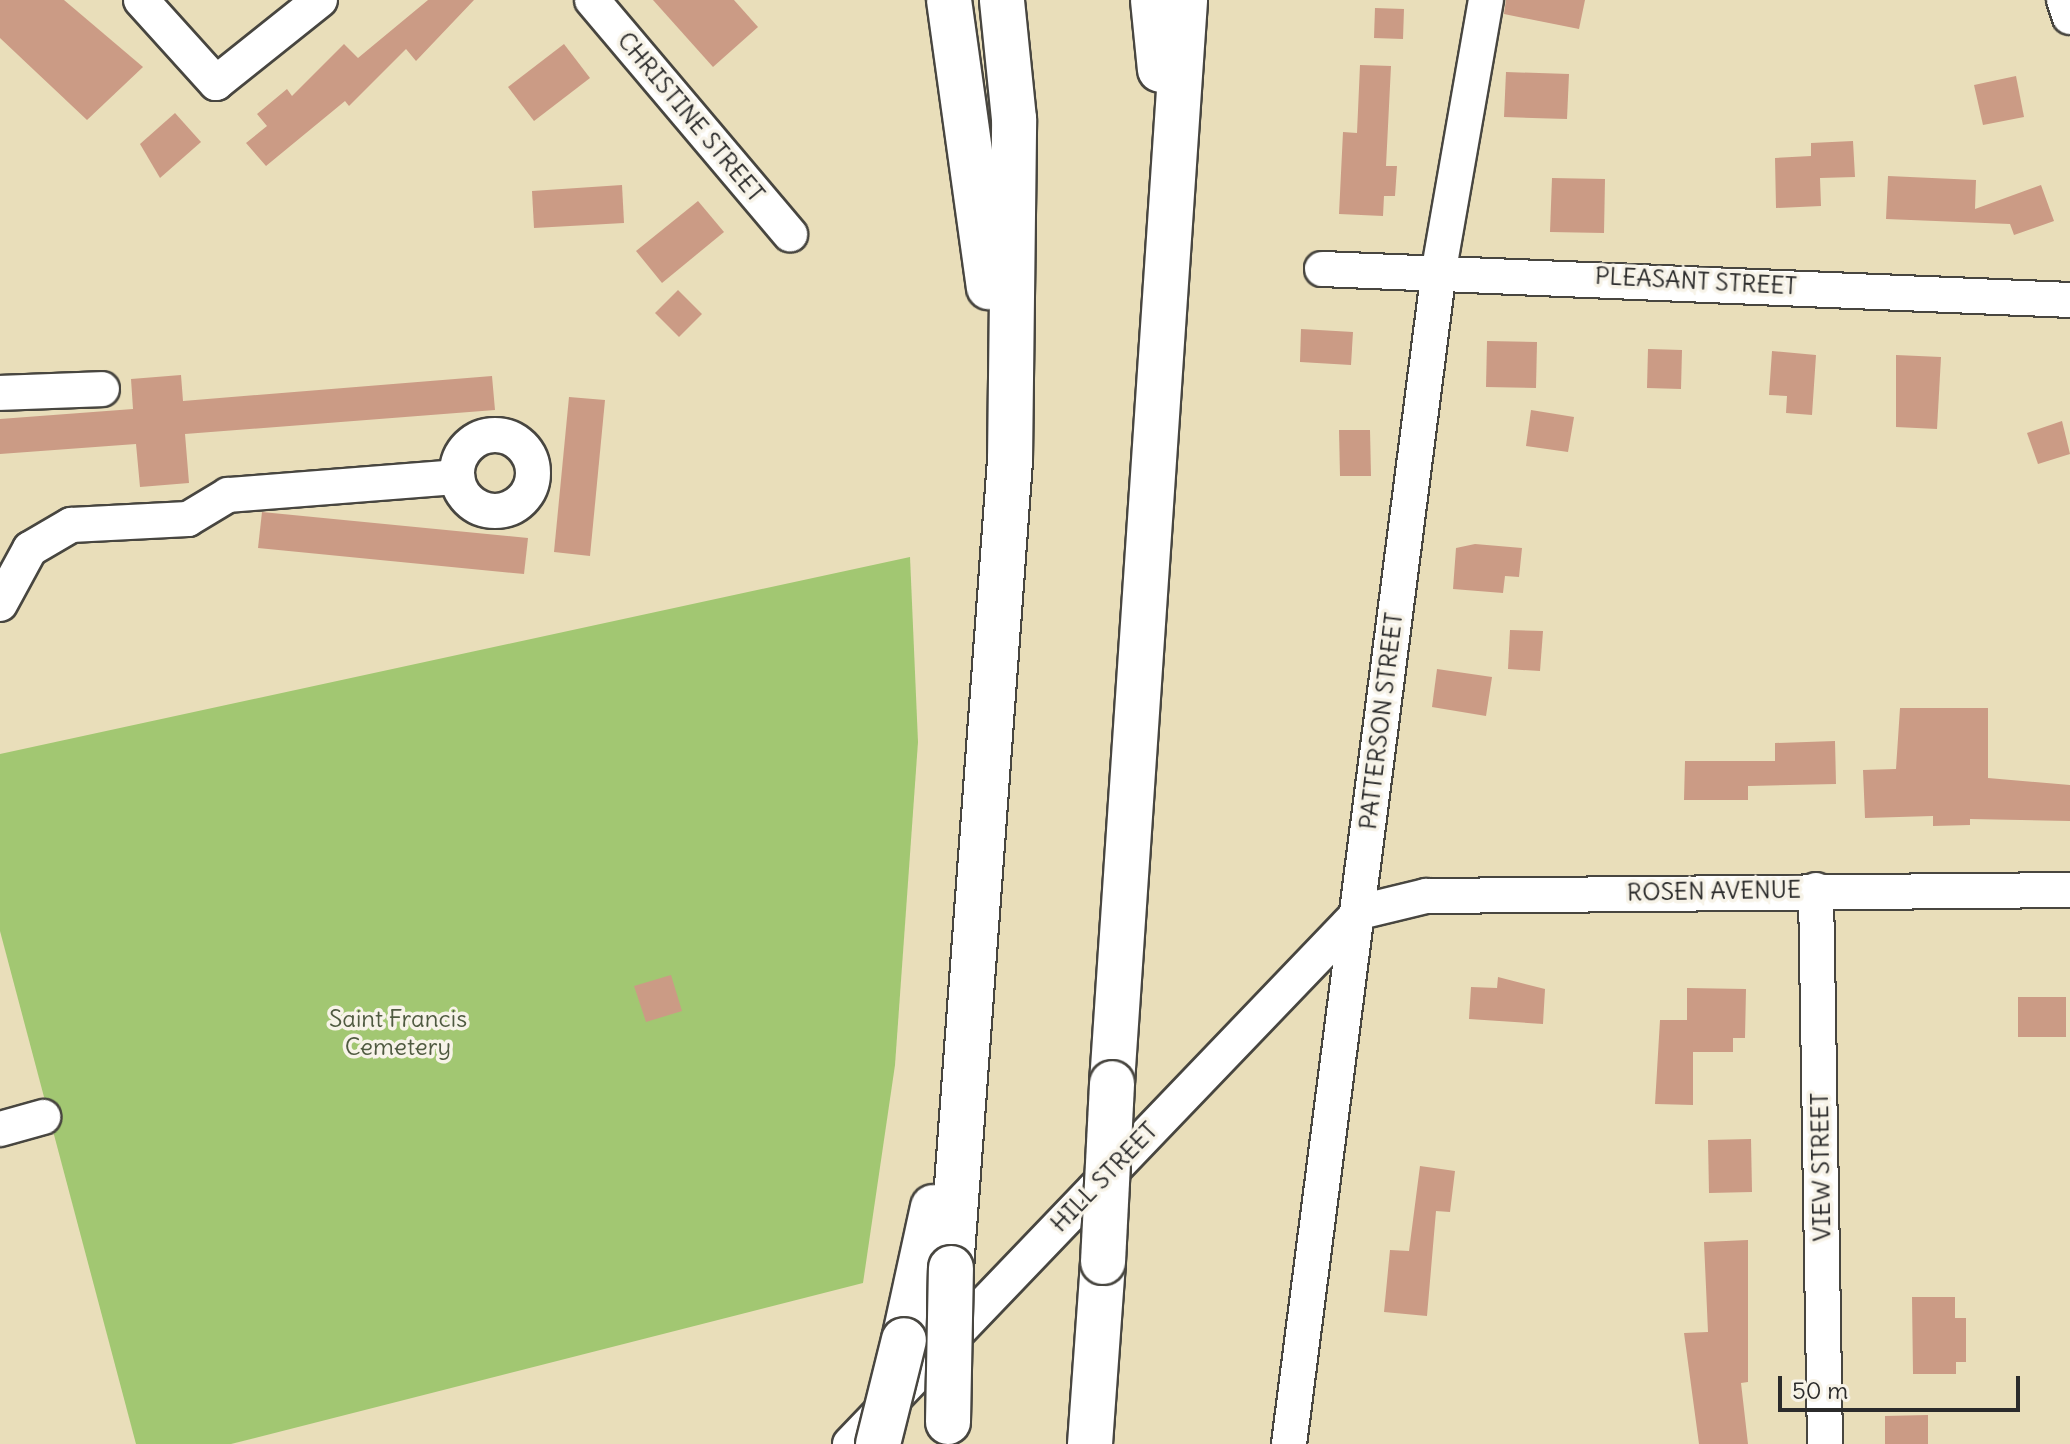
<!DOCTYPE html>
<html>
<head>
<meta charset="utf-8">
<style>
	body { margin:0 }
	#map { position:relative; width:2070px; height:1444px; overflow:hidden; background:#e9deba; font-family:Delius,sans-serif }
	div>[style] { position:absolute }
	.green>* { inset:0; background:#a2c772 }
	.building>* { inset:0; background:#cb9b85 }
	.roads { filter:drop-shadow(2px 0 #484640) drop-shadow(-2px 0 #484640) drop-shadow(0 2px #484640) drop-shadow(0 -2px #484640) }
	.minor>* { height:34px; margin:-17px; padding:0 17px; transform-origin:17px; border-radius:17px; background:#fff }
	.minor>.ring { margin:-17px; padding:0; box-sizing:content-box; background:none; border:34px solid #fff; border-radius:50% }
	.highway>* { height:44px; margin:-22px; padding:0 22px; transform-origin:22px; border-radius:22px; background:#fff }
	.bridges { filter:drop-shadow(2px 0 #484640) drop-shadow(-2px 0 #484640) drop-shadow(0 2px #484640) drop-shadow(0 -2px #484640) }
	.highway-bridge>* { height:44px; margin:-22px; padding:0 22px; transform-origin:22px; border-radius:22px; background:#fff }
	span { translate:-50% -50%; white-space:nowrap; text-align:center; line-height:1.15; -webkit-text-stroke:7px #f7f3e8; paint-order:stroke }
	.street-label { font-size:24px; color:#2b2b2b }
	.park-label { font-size:24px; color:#4f5a40 }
	.scale { position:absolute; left:1778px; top:1376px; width:242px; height:36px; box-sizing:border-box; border:4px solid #2b2b2b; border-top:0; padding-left:10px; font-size:24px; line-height:28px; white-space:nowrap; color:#2b2b2b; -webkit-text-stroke:6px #f7f3e8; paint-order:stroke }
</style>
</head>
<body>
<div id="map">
	<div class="green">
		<div style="clip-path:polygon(910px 557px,918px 742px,895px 1065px,863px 1283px,231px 1444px,136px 1444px,0 931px,0 754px)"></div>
	</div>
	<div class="building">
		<div style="clip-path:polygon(0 0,64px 0,143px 67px,87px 120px,0 38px)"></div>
		<div style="clip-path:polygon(428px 0,474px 0,416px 61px,406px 49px,349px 106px,345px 101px,266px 166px,246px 143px,267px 126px,257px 114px,287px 89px,292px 96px,344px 44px,358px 58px)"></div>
		<div style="clip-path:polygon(653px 0,734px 0,758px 27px,713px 67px)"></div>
		<div style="clip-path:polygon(1506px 0,1585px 0,1579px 29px,1504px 14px)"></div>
		<div style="clip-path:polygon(1375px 8px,1404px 9px,1403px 39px,1374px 38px)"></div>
		<div style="clip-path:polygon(564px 44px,590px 78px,534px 121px,508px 87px)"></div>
		<div style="clip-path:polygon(1360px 65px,1391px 66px,1386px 166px,1397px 166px,1395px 196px,1384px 196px,1383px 216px,1339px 214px,1343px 132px,1357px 133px)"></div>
		<div style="clip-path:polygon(1506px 72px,1569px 74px,1567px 119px,1504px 117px)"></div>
		<div style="clip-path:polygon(2016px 76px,2024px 117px,1983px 125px,1974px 85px)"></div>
		<div style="clip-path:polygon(175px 113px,201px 142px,160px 178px,140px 144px)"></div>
		<div style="clip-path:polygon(1853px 141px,1855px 177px,1820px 178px,1821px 206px,1776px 208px,1775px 158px,1811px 156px,1811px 143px)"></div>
		<div style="clip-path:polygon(1888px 176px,1976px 180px,1975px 209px,2041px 185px,2054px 221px,2014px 235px,2010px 224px,1886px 219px)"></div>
		<div style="clip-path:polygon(1552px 178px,1605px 179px,1604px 233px,1550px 232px)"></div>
		<div style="clip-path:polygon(622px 185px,624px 223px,534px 228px,532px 191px)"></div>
		<div style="clip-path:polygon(698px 201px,724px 232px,662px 283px,636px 251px)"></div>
		<div style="clip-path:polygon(678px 290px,702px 314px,679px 337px,655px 313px)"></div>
		<div style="clip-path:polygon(1301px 329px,1353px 332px,1351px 365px,1300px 362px)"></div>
		<div style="clip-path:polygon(1487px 341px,1537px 342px,1536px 388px,1486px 387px)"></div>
		<div style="clip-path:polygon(1648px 349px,1682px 350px,1681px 389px,1647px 388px)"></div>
		<div style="clip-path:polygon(1772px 351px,1816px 355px,1812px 415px,1786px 413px,1787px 396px,1769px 395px)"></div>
		<div style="clip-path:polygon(1896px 355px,1941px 357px,1937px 429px,1896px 427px)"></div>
		<div style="clip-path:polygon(181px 375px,183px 401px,492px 376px,495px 410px,185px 434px,189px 483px,140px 487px,136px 444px,0 454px,0 419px,133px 409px,131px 379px)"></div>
		<div style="clip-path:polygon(569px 397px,605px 400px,590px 556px,554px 552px)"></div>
		<div style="clip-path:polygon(1531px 410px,1574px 417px,1568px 452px,1526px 446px)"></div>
		<div style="clip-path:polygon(2062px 421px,2070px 454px,2038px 464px,2027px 433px)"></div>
		<div style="clip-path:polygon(1339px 430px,1370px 430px,1371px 476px,1340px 476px)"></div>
		<div style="clip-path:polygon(262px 512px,528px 538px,524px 574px,258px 548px)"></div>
		<div style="clip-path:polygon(1475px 544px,1522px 548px,1519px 577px,1505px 576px,1503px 593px,1453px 589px,1456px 548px)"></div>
		<div style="clip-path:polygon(1510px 630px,1543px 631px,1540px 671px,1508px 669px)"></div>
		<div style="clip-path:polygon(1437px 669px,1492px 677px,1486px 716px,1432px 707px)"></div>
		<div style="clip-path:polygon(1900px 708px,1988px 708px,1988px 778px,2070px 785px,2070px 821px,1970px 819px,1970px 825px,1933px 826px,1933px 816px,1865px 818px,1863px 770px,1896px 769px)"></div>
		<div style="clip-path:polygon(1835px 741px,1836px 784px,1748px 786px,1748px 800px,1684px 800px,1685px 761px,1775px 761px,1775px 743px)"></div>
		<div style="clip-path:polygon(671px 975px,682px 1011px,646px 1022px,634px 986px)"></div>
		<div style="clip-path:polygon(1498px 977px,1545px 989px,1543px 1024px,1469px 1019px,1471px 987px,1497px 988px)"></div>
		<div style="clip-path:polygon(1687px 988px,1746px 989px,1745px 1038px,1733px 1038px,1733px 1052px,1693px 1052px,1693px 1105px,1655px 1104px,1660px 1020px,1687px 1020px)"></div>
		<div style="clip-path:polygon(2018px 997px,2066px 997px,2066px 1037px,2018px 1037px)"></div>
		<div style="clip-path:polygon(1751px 1139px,1752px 1192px,1709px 1193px,1708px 1140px)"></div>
		<div style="clip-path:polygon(1420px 1166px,1455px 1171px,1450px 1212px,1436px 1211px,1427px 1316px,1384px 1312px,1390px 1250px,1409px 1251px)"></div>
		<div style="clip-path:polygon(1748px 1240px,1748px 1382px,1741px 1383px,1748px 1444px,1699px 1444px,1684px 1333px,1708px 1332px,1704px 1242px)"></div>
		<div style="clip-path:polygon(1912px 1297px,1955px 1297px,1955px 1318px,1966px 1318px,1966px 1362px,1956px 1362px,1956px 1374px,1913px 1374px)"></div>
		<div style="clip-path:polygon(1928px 1415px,1928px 1444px,1885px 1444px,1885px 1416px)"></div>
	</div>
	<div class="roads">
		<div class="minor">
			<div style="left:141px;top:0;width:112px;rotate:47.9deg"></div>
			<div style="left:216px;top:83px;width:133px;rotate:-38.6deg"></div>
			<div style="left:592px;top:0;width:307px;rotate:49.8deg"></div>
			<div style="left:2064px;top:0;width:18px;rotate:71deg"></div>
			<div style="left:1322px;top:269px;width:749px;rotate:2.37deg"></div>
			<div style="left:0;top:393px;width:102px;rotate:-2.2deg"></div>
			<div class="ring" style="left:457px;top:435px;width:42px;height:42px"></div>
			<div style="left:0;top:604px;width:63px;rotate:-61.4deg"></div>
			<div style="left:30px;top:549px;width:48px;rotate:-30.3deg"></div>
			<div style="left:71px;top:525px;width:117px;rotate:-2.9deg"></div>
			<div style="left:188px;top:519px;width:47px;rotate:-31deg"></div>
			<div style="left:228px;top:495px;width:230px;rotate:-4.5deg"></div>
			<div style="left:1816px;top:890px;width:554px;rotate:89.07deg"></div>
			<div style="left:0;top:1129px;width:45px;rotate:-15.6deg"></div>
			<div style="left:850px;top:1444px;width:737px;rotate:-46.21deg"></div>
			<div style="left:1360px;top:912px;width:68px;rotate:-13.6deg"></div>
			<div style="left:1426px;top:896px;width:644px;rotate:-0.53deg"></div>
			<div style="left:1289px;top:1444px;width:1185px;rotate:-82.72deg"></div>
			<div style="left:1439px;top:269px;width:273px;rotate:-80.1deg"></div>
		</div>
		<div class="highway">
			<div style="left:949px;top:0;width:290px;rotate:82.1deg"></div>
			<div style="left:1153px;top:0;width:70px;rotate:84.3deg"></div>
			<div style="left:1112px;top:1083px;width:1085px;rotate:-86.14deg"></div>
			<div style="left:951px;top:1268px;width:810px;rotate:-85.82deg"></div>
			<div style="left:1010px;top:460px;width:341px;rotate:-89.3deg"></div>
			<div style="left:1014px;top:119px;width:120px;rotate:-95.8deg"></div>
			<div style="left:904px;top:1340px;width:136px;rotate:-77.7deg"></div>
			<div style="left:1090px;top:1444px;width:182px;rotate:-85.9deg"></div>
		</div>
	</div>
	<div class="bridges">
		<div class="highway-bridge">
			<div style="left:1103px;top:1262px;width:179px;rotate:-87.1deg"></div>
			<div style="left:948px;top:1422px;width:154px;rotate:-88.9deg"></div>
			<div style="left:878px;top:1444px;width:107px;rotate:-76deg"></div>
		</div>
	</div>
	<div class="street-label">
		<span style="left:691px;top:117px;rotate:50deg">CHRISTINE STREET</span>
		<span style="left:1696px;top:281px;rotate:3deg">PLEASANT STREET</span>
		<span style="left:1381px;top:721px;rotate:-83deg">PATTERSON STREET</span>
		<span style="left:1714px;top:891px;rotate:-1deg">ROSEN AVENUE</span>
		<span style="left:1821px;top:1167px;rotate:-91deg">VIEW STREET</span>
		<span style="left:1104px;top:1177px;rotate:-46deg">HILL STREET</span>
	</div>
	<div class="park-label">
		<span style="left:398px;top:1033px">Saint Francis<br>Cemetery</span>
	</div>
	<div class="scale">50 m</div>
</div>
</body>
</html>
